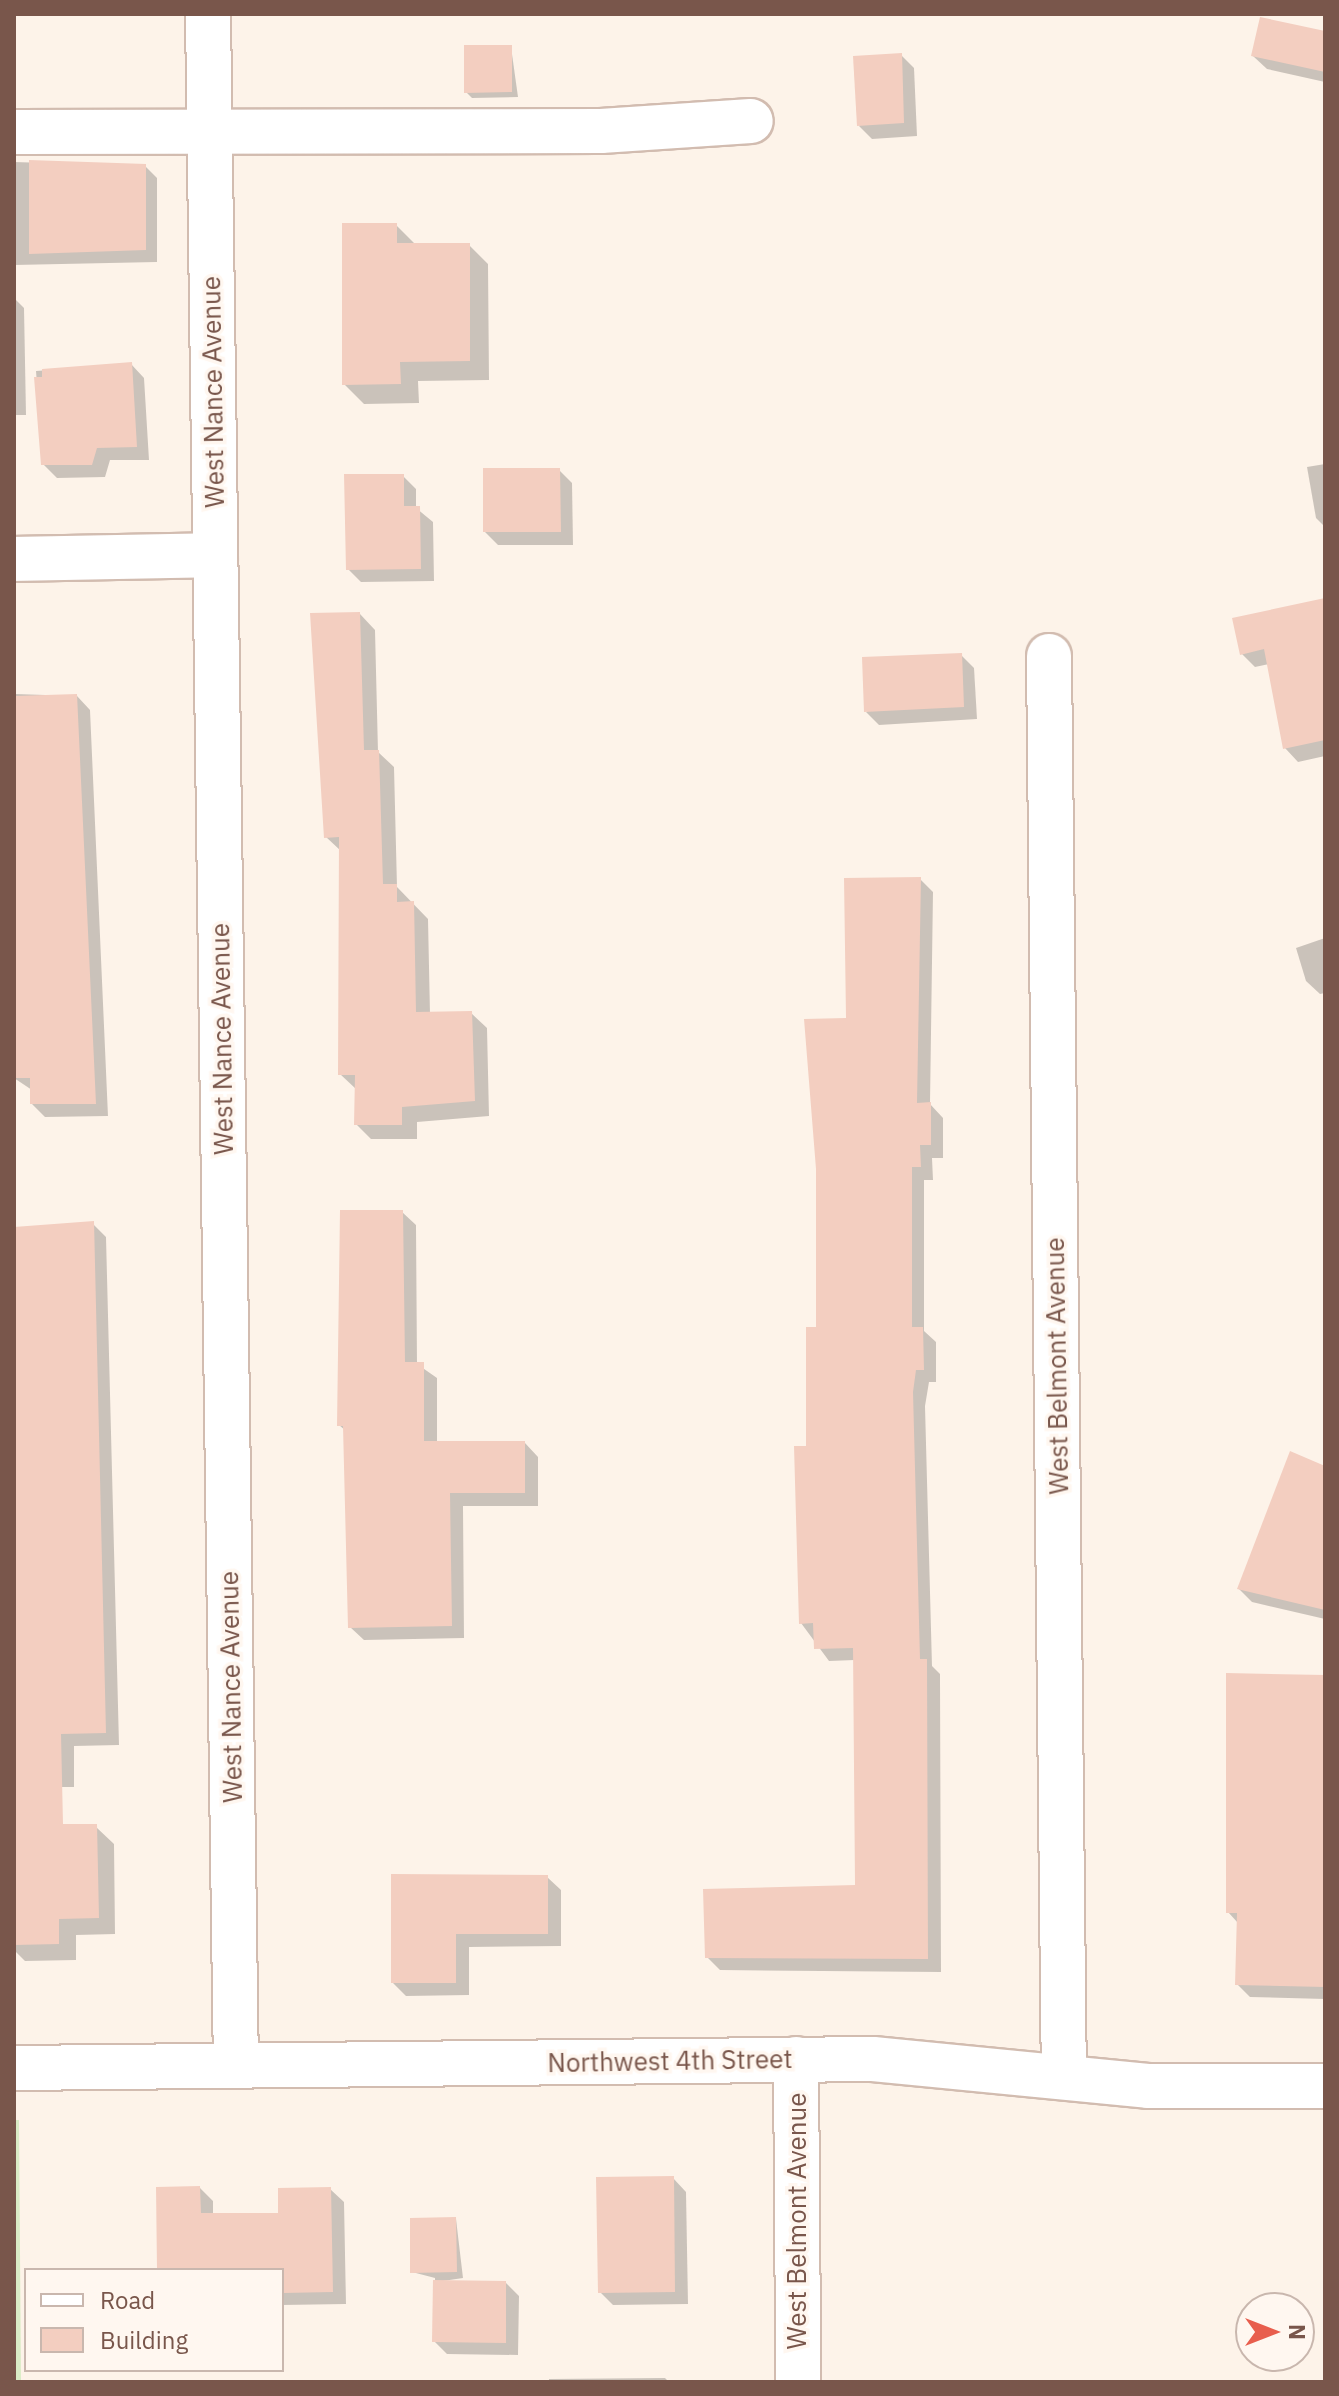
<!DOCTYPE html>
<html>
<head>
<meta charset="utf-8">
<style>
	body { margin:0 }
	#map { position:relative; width:1339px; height:2396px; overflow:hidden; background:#fdf3e9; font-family:"IBM Plex Sans",sans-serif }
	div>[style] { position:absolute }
	.green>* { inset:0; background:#daecc6 }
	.shadow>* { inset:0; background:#0003 }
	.building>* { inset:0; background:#f3cec0 }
	.roads { filter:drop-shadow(2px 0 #d2bcb0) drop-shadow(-2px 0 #d2bcb0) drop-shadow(0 2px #d2bcb0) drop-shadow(0 -2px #d2bcb0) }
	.minor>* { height:44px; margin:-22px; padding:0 22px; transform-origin:22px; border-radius:22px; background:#fff }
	span { translate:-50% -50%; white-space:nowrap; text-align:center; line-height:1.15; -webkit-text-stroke:7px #fff7f0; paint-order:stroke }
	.street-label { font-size:26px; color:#79564b }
	.frame { position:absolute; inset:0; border:16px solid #79564b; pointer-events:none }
	.legend { position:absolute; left:24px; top:2268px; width:260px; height:104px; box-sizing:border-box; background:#fff7f0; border:2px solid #c9b7ae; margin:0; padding:10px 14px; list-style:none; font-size:24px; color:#79564b }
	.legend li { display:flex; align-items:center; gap:16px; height:40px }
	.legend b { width:40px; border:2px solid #c9b7ae }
	.north { position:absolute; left:1235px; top:2292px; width:80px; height:80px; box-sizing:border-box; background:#fff7f0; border:2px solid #c9b7ae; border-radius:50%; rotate:90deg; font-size:22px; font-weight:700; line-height:32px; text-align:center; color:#79564b }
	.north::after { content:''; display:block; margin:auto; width:28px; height:36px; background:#e85e4d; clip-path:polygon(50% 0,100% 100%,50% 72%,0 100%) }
</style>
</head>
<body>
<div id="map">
	<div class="green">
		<div style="clip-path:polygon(14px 2120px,19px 2120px,21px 2382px,14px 2382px)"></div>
	</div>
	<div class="shadow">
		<div style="clip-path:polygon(1325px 33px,1325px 82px,1267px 69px,1253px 56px)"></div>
		<div style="clip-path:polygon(511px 47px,518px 97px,472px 98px,466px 92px)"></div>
		<div style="clip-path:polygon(901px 55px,914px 68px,917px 136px,872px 139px,859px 126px)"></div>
		<div style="clip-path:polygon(14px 162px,145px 166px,157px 178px,157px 262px,14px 265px)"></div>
		<div style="clip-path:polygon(396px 225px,416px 245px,469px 245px,488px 264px,489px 380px,418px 381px,419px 403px,364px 404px,344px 384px)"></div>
		<div style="clip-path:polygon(14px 298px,24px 308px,26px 415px,14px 415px)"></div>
		<div style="clip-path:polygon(131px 364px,144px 378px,149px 460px,110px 460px,105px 477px,57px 478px,43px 464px,36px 371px)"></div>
		<div style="clip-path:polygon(1325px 464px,1325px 527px,1316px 518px,1307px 467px)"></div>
		<div style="clip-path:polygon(559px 470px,572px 483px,573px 545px,498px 545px,485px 532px)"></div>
		<div style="clip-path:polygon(403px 476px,416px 489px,416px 508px,433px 522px,434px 581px,361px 582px,348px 569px)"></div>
		<div style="clip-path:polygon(1325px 600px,1325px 756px,1298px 762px,1285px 748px,1269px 664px,1255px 667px,1242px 654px)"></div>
		<div style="clip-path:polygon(360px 614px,375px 630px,378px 752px,394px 767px,397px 887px,428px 919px,430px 1014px,471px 1013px,487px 1028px,489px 1116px,417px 1122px,417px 1139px,371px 1139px,356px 1124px,357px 1090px,340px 1074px,341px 851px,326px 837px)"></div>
		<div style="clip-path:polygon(961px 655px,974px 668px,977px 719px,879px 725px,866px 712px)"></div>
		<div style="clip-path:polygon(14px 694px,77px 696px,90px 710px,108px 1116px,45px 1117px,32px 1104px,32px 1090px,14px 1078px)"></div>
		<div style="clip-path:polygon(920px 879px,933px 892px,930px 1104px,943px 1118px,943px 1158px,932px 1158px,933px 1180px,924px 1180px,924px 1331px,936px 1342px,936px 1382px,929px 1382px,925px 1406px,932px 1666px,940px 1674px,941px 1972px,720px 1970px,707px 1957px,857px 1887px,855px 1660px,829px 1661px,801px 1623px,808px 1448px,848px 1020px)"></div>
		<div style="clip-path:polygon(1325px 938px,1325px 993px,1320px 994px,1306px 981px,1296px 948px)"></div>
		<div style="clip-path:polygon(402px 1212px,416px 1225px,417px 1364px,437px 1378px,437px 1443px,525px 1443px,538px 1457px,538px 1506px,463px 1506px,464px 1638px,364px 1640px,350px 1627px,346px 1431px,339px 1425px)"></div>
		<div style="clip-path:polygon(93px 1224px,106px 1237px,119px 1745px,74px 1746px,74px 1787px,14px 1787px,14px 1228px)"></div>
		<div style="clip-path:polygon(1325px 1468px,1325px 1619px,1252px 1602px,1239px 1589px)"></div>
		<div style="clip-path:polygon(1325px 1677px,1325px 1999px,1250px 1997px,1237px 1984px,1238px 1923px,1228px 1912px)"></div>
		<div style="clip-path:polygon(96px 1827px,114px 1844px,115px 1934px,76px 1935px,76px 1960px,25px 1961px,14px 1950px,14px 1842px)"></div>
		<div style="clip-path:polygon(393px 1876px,547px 1877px,561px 1890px,561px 1946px,469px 1947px,469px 1995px,406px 1996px,393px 1983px)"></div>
		<div style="clip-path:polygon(673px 2178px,686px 2192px,688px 2304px,613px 2305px,600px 2292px)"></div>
		<div style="clip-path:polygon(200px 2188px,213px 2201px,213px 2215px,280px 2215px,330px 2189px,344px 2202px,346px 2304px,282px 2305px,282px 2270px,159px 2270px)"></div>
		<div style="clip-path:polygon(456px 2219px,463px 2278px,436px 2282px,506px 2283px,519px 2296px,518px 2355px,447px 2354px,434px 2341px,435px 2278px,412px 2272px)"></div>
		<div style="clip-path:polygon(665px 2378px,669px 2382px,549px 2382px,549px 2379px)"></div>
	</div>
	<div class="building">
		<div style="clip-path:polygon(1260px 17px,1325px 31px,1325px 72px,1251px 56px)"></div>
		<div style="clip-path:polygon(464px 45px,512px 45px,512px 92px,464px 93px)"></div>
		<div style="clip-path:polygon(902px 53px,904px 123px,857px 126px,853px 56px)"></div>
		<div style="clip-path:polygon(29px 160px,146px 164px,146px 250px,29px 254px)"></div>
		<div style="clip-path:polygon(342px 223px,397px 223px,397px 243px,470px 243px,470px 361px,400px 362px,401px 384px,342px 385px)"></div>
		<div style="clip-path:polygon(132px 362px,137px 447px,97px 448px,92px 465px,41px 465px,34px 377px,42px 377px,42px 369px)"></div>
		<div style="clip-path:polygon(483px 468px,560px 468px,561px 532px,483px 532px)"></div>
		<div style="clip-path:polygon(344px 474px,404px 474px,404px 506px,420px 506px,421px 569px,346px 570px)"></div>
		<div style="clip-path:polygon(1325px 598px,1325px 740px,1283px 749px,1264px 649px,1240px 655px,1232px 618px)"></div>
		<div style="clip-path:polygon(360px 612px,364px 750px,379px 750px,383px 884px,397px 884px,397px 902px,414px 901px,416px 1012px,472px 1011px,475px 1101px,402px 1107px,402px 1125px,354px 1125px,355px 1075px,338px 1075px,339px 837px,324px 838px,310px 613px)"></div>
		<div style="clip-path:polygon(962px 653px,964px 707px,864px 712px,862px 657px)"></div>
		<div style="clip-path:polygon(77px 694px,96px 1104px,30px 1104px,30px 1078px,14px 1078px,14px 696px)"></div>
		<div style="clip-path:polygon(921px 877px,917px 1103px,931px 1102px,931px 1145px,920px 1145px,921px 1167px,912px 1167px,912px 1327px,923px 1327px,924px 1370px,916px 1370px,913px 1392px,920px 1659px,927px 1659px,928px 1959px,705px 1958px,703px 1889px,855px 1885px,853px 1648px,814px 1649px,813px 1623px,799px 1624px,794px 1446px,806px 1446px,806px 1327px,816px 1327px,816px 1169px,804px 1019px,846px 1018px,844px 878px)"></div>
		<div style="clip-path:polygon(340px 1210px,403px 1210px,405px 1362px,424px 1362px,424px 1441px,525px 1441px,525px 1493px,450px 1493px,452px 1626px,348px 1628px,343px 1426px,337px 1426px)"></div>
		<div style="clip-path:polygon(94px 1221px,106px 1733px,61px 1734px,63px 1824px,97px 1824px,99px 1918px,59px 1919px,59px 1944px,14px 1945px,14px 1227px)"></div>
		<div style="clip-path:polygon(1290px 1451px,1325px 1466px,1325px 1610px,1237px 1589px)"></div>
		<div style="clip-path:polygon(1226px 1673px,1325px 1675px,1325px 1987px,1235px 1985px,1237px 1913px,1226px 1913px)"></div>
		<div style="clip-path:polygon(391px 1874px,548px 1875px,548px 1934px,456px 1934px,456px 1983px,391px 1983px)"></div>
		<div style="clip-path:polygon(674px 2176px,675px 2292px,598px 2293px,596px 2177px)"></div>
		<div style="clip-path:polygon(200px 2186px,201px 2213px,278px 2213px,278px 2188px,331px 2187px,333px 2292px,282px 2293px,282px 2270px,157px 2270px,156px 2187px)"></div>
		<div style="clip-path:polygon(456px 2217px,457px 2272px,410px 2273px,410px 2218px)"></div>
		<div style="clip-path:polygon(433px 2280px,506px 2281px,506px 2343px,432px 2342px)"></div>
	</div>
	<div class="roads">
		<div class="minor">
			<div style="left:208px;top:14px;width:2051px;rotate:89.22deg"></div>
			<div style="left:14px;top:132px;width:587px;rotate:-0.1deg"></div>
			<div style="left:601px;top:131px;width:150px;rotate:-3.8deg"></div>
			<div style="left:14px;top:559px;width:201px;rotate:-1.1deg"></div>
			<div style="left:1049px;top:656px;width:1421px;rotate:89.4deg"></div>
			<div style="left:796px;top:2059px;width:323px;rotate:89.6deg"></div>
			<div style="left:14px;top:2068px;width:859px;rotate:-0.6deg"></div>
			<div style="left:873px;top:2059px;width:276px;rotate:5.6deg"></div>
			<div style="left:1148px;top:2086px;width:177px"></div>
		</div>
	</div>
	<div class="street-label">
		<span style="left:213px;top:392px;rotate:-91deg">West Nance Avenue</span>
		<span style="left:222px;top:1039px;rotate:-91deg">West Nance Avenue</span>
		<span style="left:1057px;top:1366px;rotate:-91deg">West Belmont Avenue</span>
		<span style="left:231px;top:1687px;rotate:-91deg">West Nance Avenue</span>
		<span style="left:670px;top:2061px;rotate:-1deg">Northwest 4th Street</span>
		<span style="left:797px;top:2221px;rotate:-90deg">West Belmont Avenue</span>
	</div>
	<div class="frame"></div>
	<ul class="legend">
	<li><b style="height:10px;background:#fff"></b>Road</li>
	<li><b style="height:22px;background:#f3cec0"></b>Building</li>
	</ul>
	<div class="north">N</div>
</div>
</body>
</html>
